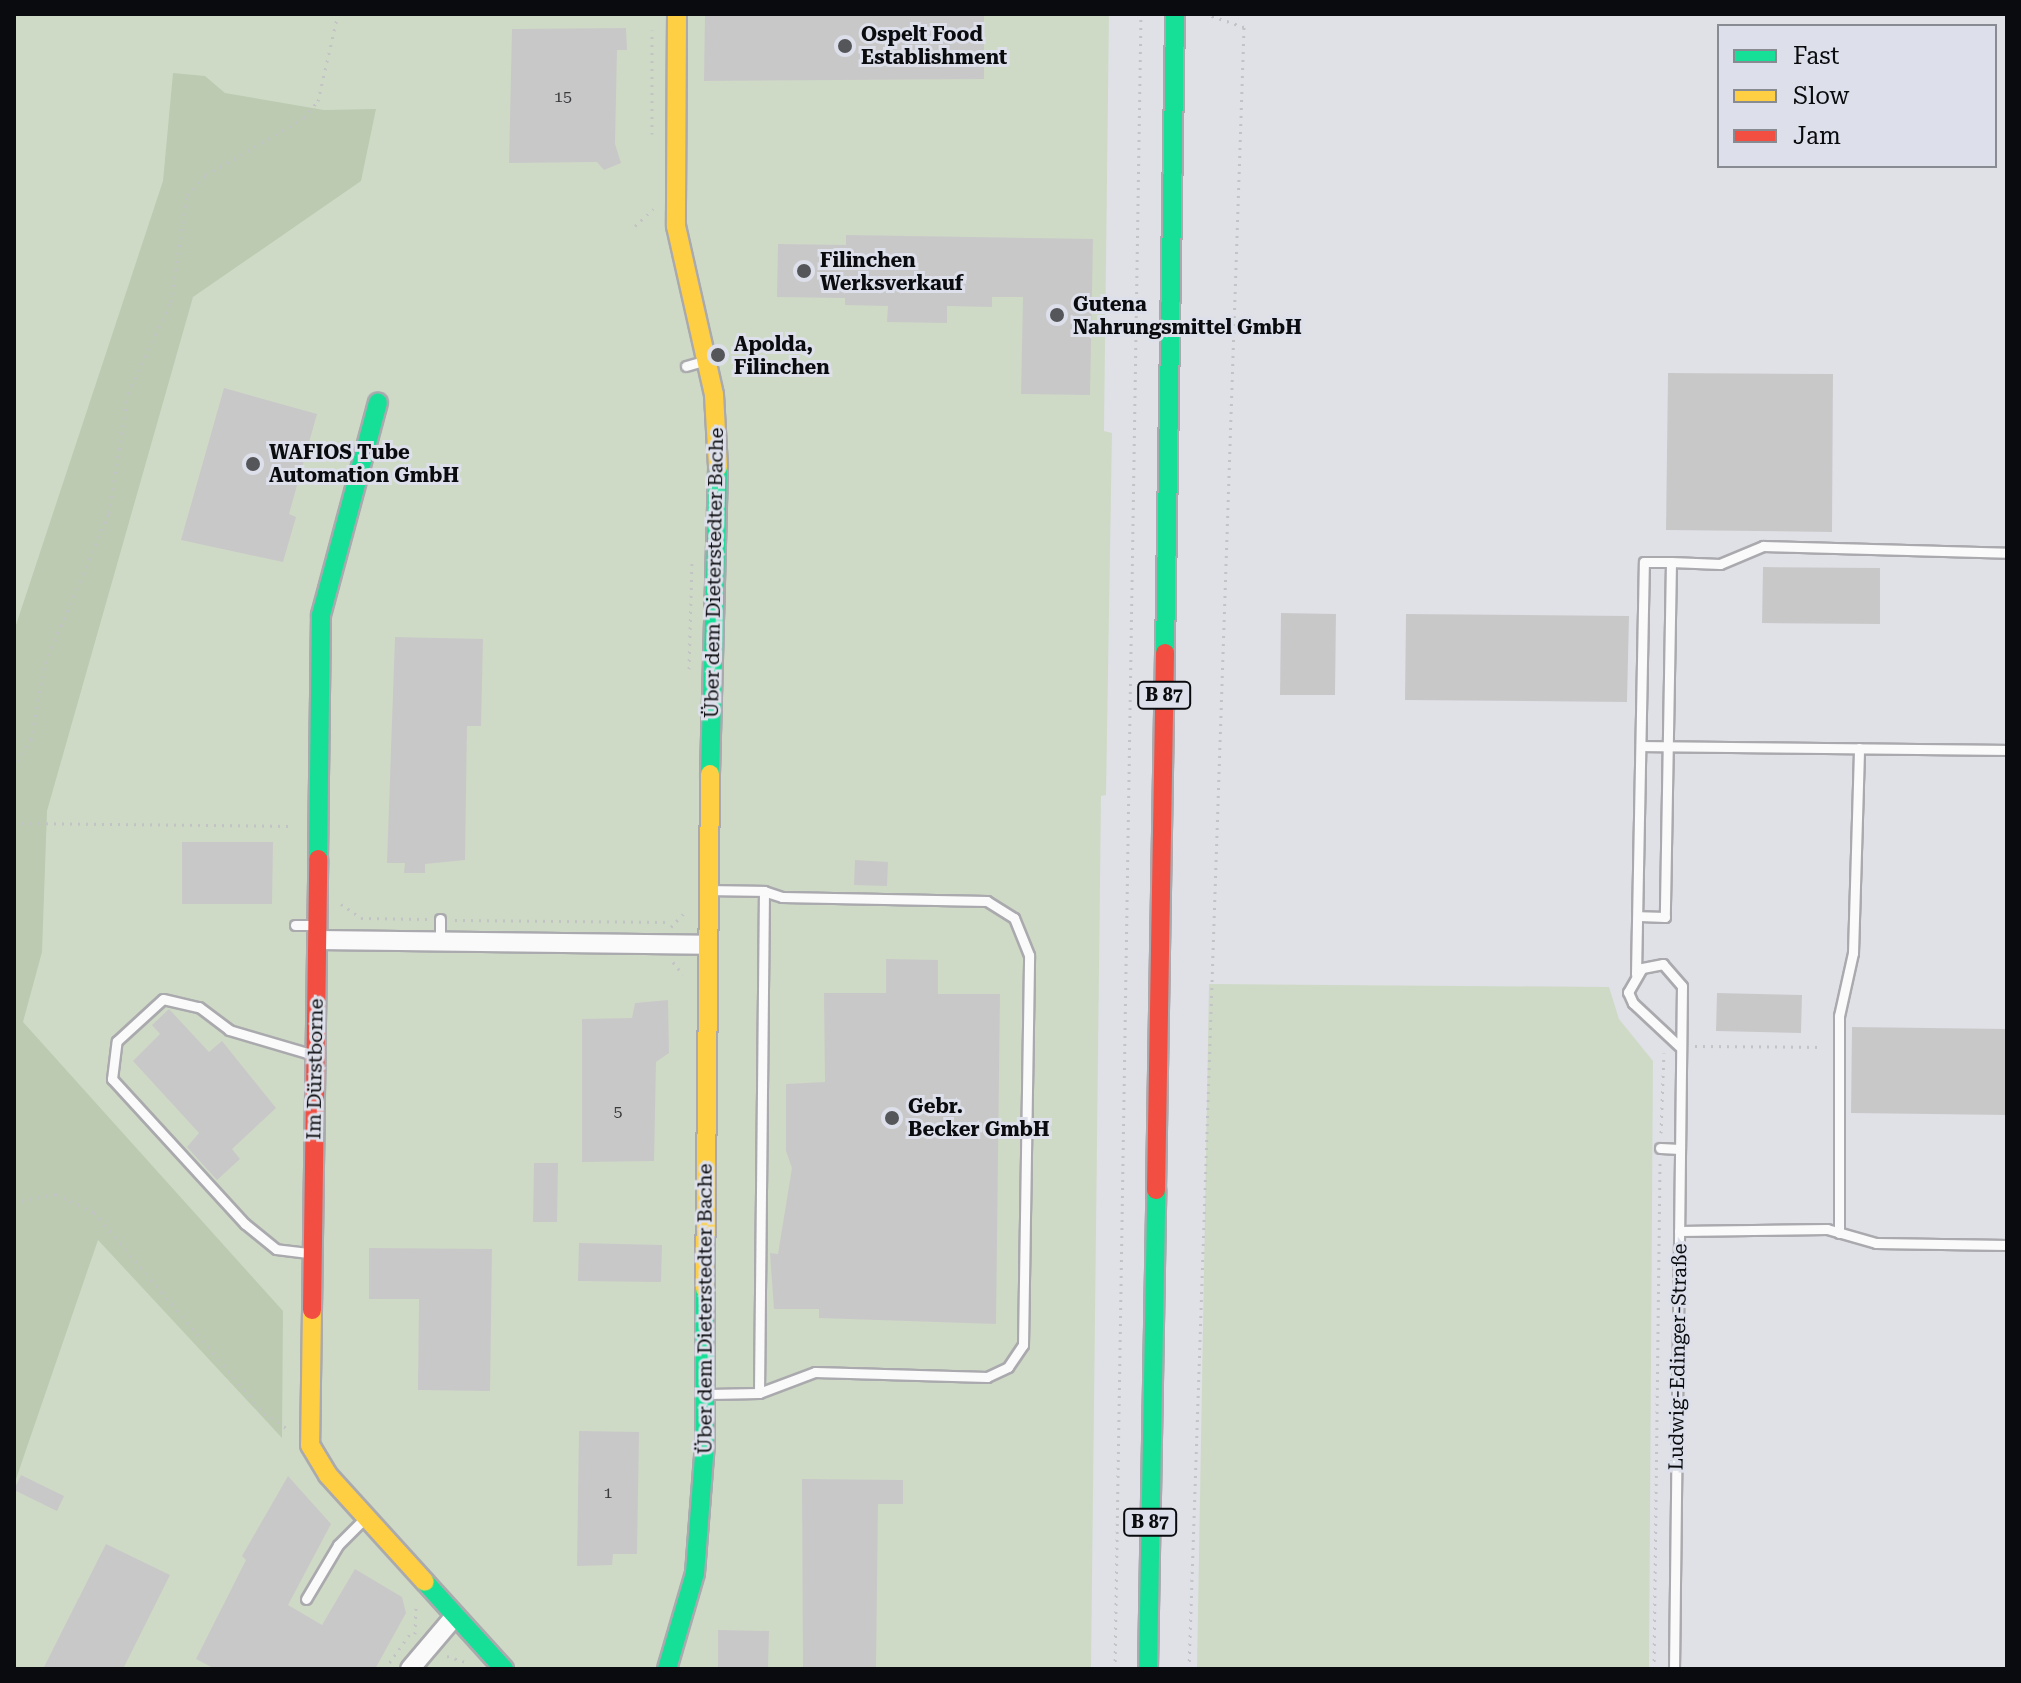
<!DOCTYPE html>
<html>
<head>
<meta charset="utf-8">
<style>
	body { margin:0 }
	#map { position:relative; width:2021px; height:1683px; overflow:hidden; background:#e0e1e7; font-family:"Roboto Serif",serif }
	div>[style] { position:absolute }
	.green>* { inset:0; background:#cedac6 }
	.forest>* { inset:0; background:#bccab2 }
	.building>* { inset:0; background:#c9c8c9 }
	.path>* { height:3px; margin-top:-1.5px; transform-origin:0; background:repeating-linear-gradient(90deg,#c2c3c5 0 2px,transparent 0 8px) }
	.roads { filter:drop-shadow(2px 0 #aaaaae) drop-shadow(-2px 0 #aaaaae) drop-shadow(0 2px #aaaaae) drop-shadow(0 -2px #aaaaae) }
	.lane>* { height:9px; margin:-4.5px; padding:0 4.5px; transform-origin:4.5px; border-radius:4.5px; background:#fafafb }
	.street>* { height:18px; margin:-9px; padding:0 9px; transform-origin:9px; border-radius:9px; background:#fafafb }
	.fast>* { height:18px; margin:-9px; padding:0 9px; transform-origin:9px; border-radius:9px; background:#16e098 }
	.slow>* { height:18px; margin:-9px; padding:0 9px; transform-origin:9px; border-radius:9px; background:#ffcf43 }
	.jam>* { height:18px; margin:-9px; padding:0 9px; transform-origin:9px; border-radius:9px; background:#f24e42 }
	.dots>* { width:22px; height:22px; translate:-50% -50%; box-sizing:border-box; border:4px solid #dde0ea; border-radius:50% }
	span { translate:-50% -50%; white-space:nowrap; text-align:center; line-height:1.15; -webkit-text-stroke:6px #dde0ea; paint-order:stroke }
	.number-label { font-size:16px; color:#3a3a3d }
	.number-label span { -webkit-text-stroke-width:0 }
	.shield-label span { padding:2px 6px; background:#dde0ea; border:2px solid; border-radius:6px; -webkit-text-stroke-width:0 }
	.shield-label { font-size:18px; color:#0a0b0e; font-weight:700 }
	.poi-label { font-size:20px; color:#0a0b0e; font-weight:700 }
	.left { translate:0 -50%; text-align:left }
	.street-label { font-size:20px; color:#0a0b0e }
	.frame { position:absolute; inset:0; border:16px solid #0a0b0e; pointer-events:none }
	.legend { position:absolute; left:1717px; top:24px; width:280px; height:144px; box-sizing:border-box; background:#dde0ea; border:2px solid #898b92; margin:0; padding:10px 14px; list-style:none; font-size:24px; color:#0a0b0e }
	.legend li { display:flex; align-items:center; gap:16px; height:40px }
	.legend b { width:40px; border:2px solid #898b92 }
</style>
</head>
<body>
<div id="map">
	<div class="green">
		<div style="clip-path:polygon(14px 14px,1109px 14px,1104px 431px,1112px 433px,1106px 795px,1101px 796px,1091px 1669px,14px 1669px)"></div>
		<div style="clip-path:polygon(1209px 984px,1609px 987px,1619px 1019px,1653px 1061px,1649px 1669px,1197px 1669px)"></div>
	</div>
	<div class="forest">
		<div style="clip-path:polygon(173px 73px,205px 76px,225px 93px,324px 110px,376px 109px,361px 181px,193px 297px,47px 811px,42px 952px,23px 1022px,283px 1311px,282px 1438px,98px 1240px,14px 1485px,14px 631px,163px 181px)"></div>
	</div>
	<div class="building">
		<div style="clip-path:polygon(705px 14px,984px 14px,984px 79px,704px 81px)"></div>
		<div style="clip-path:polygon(626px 28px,627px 50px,617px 50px,615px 144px,621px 163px,604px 170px,597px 162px,509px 163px,512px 29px)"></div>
		<div style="clip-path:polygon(846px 235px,1093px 239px,1090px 395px,1021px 394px,1023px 297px,992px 297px,992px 307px,947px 306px,947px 323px,887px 322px,888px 306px,845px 305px,845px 298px,777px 297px,778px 244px,846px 245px)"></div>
		<div style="clip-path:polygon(1668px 373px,1833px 374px,1832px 532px,1666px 530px)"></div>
		<div style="clip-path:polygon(224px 388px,317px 414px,289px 514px,296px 517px,283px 562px,181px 540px)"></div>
		<div style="clip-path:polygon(1763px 567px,1880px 568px,1880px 624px,1762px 623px)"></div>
		<div style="clip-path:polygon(1281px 613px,1336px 614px,1335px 695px,1280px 695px)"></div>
		<div style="clip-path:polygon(1406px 614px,1629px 616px,1627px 702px,1405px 700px)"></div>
		<div style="clip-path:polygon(395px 637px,483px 639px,481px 726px,467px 726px,465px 860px,425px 864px,425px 873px,404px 873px,405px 863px,387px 863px)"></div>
		<div style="clip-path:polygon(182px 842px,273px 842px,272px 904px,182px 904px)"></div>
		<div style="clip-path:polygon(855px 860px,888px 862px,887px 886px,854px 885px)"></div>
		<div style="clip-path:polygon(886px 959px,938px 960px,938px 994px,1000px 994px,996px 1324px,819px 1318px,819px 1309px,774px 1309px,770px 1253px,778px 1254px,792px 1168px,786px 1151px,786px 1084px,825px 1082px,824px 993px,886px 993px)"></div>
		<div style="clip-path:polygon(1717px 993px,1802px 995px,1801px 1033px,1716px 1031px)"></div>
		<div style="clip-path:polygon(668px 1000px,669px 1053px,656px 1062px,654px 1161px,582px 1162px,582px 1019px,632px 1018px,635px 1003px)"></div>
		<div style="clip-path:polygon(169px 1009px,209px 1052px,222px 1041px,276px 1108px,232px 1149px,240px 1159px,217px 1180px,187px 1147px,199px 1133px,133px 1061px,160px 1034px,152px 1025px)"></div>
		<div style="clip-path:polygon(1852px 1027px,2007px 1029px,2007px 1115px,1851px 1113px)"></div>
		<div style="clip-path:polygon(534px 1163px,558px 1163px,557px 1222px,533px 1222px)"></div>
		<div style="clip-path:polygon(579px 1243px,662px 1245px,661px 1282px,578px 1281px)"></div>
		<div style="clip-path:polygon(369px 1248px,492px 1249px,490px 1391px,418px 1390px,419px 1299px,369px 1299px)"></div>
		<div style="clip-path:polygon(579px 1431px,639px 1432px,637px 1554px,613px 1554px,612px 1565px,577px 1566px)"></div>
		<div style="clip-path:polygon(21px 1475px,64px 1496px,57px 1511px,14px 1490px)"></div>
		<div style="clip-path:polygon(288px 1476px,331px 1524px,288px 1605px,322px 1625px,355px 1569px,402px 1597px,406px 1613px,375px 1669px,215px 1669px,196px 1659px,246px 1560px,242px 1556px)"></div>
		<div style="clip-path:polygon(802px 1479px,903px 1480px,903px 1504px,878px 1504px,876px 1669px,803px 1669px)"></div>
		<div style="clip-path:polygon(106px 1544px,170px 1575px,123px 1669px,43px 1669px)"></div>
		<div style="clip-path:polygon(718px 1630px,769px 1631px,768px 1669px,718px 1669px)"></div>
	</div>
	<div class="path">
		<div style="left:652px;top:134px;width:104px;rotate:-90deg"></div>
		<div style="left:635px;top:226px;width:25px;rotate:-43deg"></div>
		<div style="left:689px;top:669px;width:108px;rotate:-88.4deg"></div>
		<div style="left:14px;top:768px;width:33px;rotate:-59deg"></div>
		<div style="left:31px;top:740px;width:78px;rotate:-79.7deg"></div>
		<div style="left:45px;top:663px;width:163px;rotate:-66.9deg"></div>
		<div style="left:109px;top:513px;width:121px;rotate:-81deg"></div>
		<div style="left:128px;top:393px;width:101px;rotate:-64.7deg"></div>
		<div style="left:171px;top:302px;width:108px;rotate:-81.5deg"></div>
		<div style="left:187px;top:195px;width:28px;rotate:-46deg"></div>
		<div style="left:206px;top:175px;width:113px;rotate:-30.2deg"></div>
		<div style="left:304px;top:118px;width:22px;rotate:-51deg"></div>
		<div style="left:318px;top:101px;width:89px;rotate:-77.1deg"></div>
		<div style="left:14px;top:823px;width:280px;rotate:0.6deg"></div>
		<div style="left:341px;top:904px;width:24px;rotate:35deg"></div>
		<div style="left:361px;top:918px;width:67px;rotate:0.9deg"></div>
		<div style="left:455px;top:920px;width:216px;rotate:0.5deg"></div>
		<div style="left:671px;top:927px;width:19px;rotate:-47deg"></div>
		<div style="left:673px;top:962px;width:16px;rotate:52deg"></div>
		<div style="left:1695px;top:1046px;width:128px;rotate:0.4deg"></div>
		<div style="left:1661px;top:1133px;width:80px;rotate:-87.9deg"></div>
		<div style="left:14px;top:1202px;width:43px;rotate:-10.8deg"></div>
		<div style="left:56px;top:1194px;width:42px;rotate:25.3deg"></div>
		<div style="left:94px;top:1212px;width:263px;rotate:49.8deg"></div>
		<div style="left:264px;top:1413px;width:27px;rotate:34deg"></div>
		<div style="left:415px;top:1634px;width:26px;rotate:-88deg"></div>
		<div style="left:447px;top:1656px;width:20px;rotate:18deg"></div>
		<div style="left:385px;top:1669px;width:47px;rotate:-54.6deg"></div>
		<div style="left:1115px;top:1669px;width:1655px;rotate:-89.1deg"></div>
		<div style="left:1189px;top:1669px;width:1643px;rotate:-88.08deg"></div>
		<div style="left:1244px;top:27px;width:40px;rotate:-161.1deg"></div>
		<div style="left:1654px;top:1669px;width:508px;rotate:-89.32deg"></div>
	</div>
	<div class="roads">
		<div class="lane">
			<div style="left:686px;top:366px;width:19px;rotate:-16deg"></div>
			<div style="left:1671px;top:562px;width:49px;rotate:2.3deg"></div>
			<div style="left:1720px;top:564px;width:47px;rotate:-22.7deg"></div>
			<div style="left:1763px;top:546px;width:244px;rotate:1.6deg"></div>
			<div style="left:1641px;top:746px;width:366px;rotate:0.6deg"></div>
			<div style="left:295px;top:925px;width:21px"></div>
			<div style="left:440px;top:941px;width:22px;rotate:-90deg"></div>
			<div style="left:1636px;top:974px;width:412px;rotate:-88.9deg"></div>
			<div style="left:1644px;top:562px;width:27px"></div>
			<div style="left:1671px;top:562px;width:355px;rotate:91deg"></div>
			<div style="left:1665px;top:917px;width:25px;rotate:-178deg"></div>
			<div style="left:1660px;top:1148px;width:20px;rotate:3deg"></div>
			<div style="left:1679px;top:1231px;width:148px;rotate:-0.8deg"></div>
			<div style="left:1827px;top:1229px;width:51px;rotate:15.9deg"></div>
			<div style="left:1876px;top:1243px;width:131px;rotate:0.9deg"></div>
			<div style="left:1839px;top:1233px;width:217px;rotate:-90deg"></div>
			<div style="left:1839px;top:1016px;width:65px;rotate:-77.5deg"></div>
			<div style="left:1853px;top:953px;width:205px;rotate:-88.3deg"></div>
			<div style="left:308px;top:1253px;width:32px;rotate:-173deg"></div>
			<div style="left:276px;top:1249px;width:40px;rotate:-141deg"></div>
			<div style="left:245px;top:1224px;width:197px;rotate:-132.5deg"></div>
			<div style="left:112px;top:1079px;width:38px;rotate:-83deg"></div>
			<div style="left:117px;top:1041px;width:62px;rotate:-42.4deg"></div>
			<div style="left:163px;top:999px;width:37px;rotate:13deg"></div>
			<div style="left:199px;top:1007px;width:38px;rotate:37deg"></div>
			<div style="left:229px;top:1030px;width:89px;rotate:16.4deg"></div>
			<div style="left:759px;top:1393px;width:60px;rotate:-20.6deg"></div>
			<div style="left:815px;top:1372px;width:172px;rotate:1.7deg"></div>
			<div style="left:987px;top:1377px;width:23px;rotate:-25deg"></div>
			<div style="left:1008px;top:1367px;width:27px;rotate:-56deg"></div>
			<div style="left:1023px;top:1345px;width:390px;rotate:-89.1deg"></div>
			<div style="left:1029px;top:955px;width:40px;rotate:-112deg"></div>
			<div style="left:1014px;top:918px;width:32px;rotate:-148deg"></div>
			<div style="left:987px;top:901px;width:205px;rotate:-178.9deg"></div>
			<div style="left:782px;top:897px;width:19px;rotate:-162deg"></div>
			<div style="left:709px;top:1394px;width:50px;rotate:-1.1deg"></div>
			<div style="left:759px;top:1393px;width:502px;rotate:-89.43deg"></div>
			<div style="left:764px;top:891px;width:54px;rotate:-178.9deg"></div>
			<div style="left:306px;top:1599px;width:63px;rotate:-59.3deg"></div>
			<div style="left:338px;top:1545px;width:35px;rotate:-45deg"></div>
			<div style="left:1674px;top:1669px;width:683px;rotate:-89.33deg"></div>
			<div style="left:1682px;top:986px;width:29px;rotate:-131deg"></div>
			<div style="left:1663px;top:964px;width:21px;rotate:169deg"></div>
			<div style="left:1642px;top:968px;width:28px;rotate:120deg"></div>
			<div style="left:1628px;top:992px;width:12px;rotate:66deg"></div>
			<div style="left:1633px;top:1003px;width:63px;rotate:43.1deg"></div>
		</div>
		<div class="street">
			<div style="left:318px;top:940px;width:388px;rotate:0.7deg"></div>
			<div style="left:410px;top:1669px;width:70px;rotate:-49.7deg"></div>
		</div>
		<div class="fast">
			<div style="left:1165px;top:653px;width:639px;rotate:-89.1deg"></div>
			<div style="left:710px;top:774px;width:307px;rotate:-88.5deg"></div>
			<div style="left:318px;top:859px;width:244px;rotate:-89.3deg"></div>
			<div style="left:321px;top:615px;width:220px;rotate:-75deg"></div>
			<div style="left:425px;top:1582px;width:118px;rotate:47.8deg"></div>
			<div style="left:667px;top:1669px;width:100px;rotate:-73.7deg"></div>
			<div style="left:695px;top:1573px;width:130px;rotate:-85.6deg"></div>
			<div style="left:705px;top:1443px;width:154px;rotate:-90deg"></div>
			<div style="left:1148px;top:1669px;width:479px;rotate:-89deg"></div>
		</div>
		<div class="slow">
			<div style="left:677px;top:14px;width:212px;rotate:90.3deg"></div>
			<div style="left:676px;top:226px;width:173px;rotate:77.3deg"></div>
			<div style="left:714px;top:395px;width:72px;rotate:86.8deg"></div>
			<div style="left:705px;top:1289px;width:515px;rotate:-89.44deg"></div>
			<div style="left:312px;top:1310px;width:135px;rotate:90.8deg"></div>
			<div style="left:310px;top:1445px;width:35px;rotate:59deg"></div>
			<div style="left:328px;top:1475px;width:144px;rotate:47.8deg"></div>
		</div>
		<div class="jam">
			<div style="left:1156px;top:1190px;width:537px;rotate:-89.04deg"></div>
			<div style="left:312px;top:1310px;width:451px;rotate:-89.2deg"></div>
		</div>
	</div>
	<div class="dots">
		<div style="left:845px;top:46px;background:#55565a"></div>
		<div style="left:804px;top:271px;background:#55565a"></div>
		<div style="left:1057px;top:315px;background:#55565a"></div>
		<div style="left:718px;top:355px;background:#55565a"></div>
		<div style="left:253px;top:464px;background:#55565a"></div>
		<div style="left:892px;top:1118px;background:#55565a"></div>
	</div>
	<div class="number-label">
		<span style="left:563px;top:97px">15</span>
		<span style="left:618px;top:1112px">5</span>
		<span style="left:608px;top:1493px">1</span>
	</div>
	<div class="shield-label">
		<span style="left:1164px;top:695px">B 87</span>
		<span style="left:1150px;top:1522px">B 87</span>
	</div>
	<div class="poi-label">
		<span class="left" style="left:861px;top:46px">Ospelt Food<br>Establishment</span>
		<span class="left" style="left:820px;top:272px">Filinchen<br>Werksverkauf</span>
		<span class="left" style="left:1073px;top:316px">Gutena<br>Nahrungsmittel GmbH</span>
		<span class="left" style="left:734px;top:356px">Apolda,<br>Filinchen</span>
		<span class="left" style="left:269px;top:464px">WAFIOS Tube<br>Automation GmbH</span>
		<span class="left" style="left:908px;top:1118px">Gebr.<br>Becker GmbH</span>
	</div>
	<div class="street-label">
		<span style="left:714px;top:573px;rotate:-89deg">Über dem Dieterstedter Bache</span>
		<span style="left:315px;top:1069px;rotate:-89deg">Im Dürstborne</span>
		<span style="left:705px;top:1309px;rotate:-90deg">Über dem Dieterstedter Bache</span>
		<span style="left:1678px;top:1357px;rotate:-89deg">Ludwig-Edinger-Straße</span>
	</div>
	<div class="frame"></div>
	<ul class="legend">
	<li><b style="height:10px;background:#16e098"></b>Fast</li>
	<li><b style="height:10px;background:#ffcf43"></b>Slow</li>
	<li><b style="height:10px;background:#f24e42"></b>Jam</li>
	</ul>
</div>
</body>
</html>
